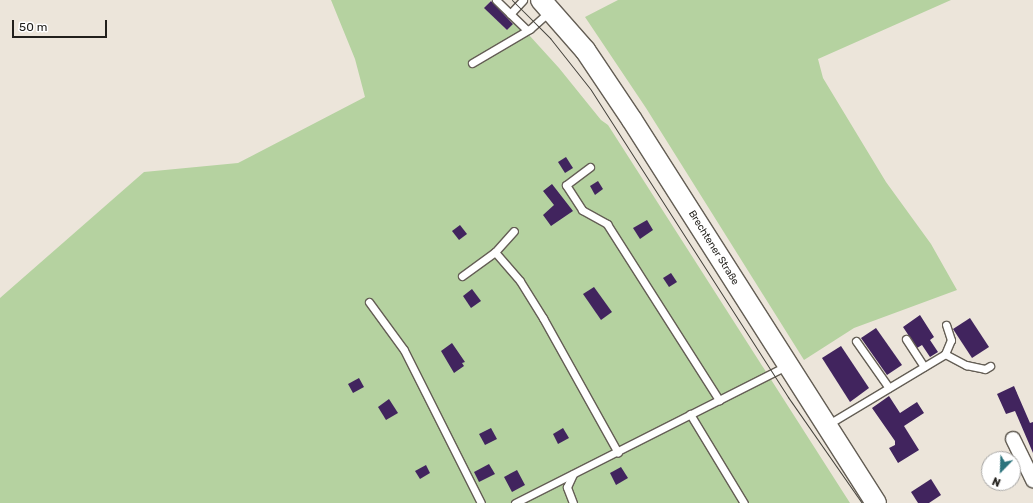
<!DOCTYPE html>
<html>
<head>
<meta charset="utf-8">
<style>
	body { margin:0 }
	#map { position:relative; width:1033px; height:503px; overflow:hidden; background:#ece5da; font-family:Rubik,sans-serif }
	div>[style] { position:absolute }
	.green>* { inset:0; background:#b5d2a0 }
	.building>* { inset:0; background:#41245e }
	.roads { filter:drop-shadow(1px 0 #645e55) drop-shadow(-1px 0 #645e55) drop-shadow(0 1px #645e55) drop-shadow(0 -1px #645e55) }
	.lane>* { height:7px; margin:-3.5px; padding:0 3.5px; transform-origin:3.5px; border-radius:3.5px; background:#fff }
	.street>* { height:14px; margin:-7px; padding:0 7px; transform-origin:7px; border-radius:7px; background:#fff }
	.secondary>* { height:20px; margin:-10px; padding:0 10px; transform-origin:10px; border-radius:10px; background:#fff }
	.tram>* { height:1px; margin:-0.5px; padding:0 0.5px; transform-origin:0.5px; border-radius:0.5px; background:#44423c }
	span { translate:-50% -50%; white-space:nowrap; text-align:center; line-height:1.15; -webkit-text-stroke:4px #fff; paint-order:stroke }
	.street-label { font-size:10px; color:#22201c }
	.north { position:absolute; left:981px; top:451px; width:40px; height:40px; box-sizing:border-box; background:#fff; border:1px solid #a7a6a4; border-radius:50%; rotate:203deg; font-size:11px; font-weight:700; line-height:16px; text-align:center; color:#22201c }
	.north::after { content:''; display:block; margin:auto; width:14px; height:18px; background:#2b737c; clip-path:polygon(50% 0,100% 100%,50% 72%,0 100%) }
	.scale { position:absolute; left:12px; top:20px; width:95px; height:18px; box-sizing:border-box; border:2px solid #22201c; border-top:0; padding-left:5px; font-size:12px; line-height:14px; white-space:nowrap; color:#22201c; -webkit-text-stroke:3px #fff; paint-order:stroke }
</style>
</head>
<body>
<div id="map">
	<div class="green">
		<div style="clip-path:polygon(331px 0,491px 0,485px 8px,507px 30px,514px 22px,529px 35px,559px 68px,601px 120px,608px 125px,850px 503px,0 503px,0 298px,144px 172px,238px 163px,365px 97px,355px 59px)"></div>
		<div style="clip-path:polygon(618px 0,951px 0,818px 59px,823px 78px,886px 182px,931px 244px,957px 290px,854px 328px,804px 360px,646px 108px,585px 17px)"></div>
	</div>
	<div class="building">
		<div style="clip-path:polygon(491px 1px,513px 24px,507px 30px,484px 8px)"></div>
		<div style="clip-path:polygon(566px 157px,573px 168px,565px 173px,558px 162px)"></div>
		<div style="clip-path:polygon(598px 181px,603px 189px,595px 195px,590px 186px)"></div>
		<div style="clip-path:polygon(552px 184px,573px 211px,551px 226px,543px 215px,554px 205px,543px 191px)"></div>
		<div style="clip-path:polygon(647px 220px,653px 230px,640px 239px,633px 228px)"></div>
		<div style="clip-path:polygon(460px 225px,467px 234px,459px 240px,452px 231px)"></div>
		<div style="clip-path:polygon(671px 273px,677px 282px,669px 287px,663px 278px)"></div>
		<div style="clip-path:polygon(594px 287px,612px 312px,601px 320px,583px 294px)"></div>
		<div style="clip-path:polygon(472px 289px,481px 301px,471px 308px,463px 296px)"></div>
		<div style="clip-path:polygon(920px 315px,934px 337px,930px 340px,938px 352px,930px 357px,922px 345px,917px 348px,903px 327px)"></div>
		<div style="clip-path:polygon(970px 318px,989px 347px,972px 358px,953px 329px)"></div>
		<div style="clip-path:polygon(876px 328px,902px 365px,887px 375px,861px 338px)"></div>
		<div style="clip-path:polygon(452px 343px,465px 362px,462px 363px,464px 366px,454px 373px,441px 351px)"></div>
		<div style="clip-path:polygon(841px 346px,869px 388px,850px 402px,822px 358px)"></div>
		<div style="clip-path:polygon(359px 378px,364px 387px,353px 393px,348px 384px)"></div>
		<div style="clip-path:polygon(1014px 386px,1030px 423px,1033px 422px,1033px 453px,1015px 411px,1006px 414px,997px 394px)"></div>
		<div style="clip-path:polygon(889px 396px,900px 413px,917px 402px,924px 413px,904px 426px,919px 450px,898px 463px,889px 448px,895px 445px,895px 441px,872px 408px)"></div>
		<div style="clip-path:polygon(389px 399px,398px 413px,386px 420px,378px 407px)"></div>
		<div style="clip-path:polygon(491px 428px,497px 439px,485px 445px,479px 434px)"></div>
		<div style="clip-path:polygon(563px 428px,569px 438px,558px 444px,553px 434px)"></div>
		<div style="clip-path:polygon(489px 464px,495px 474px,479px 482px,474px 472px)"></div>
		<div style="clip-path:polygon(426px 465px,430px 473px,420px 479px,415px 471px)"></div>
		<div style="clip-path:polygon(621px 467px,628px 478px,616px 485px,610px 473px)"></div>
		<div style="clip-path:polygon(517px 470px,525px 485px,512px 492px,504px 477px)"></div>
		<div style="clip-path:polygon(931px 479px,941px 495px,929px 503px,918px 503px,911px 492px)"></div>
	</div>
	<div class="roads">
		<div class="lane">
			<div style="left:496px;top:0;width:43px;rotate:44.1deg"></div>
			<div style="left:510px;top:14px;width:19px;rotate:-47deg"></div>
			<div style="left:472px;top:63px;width:67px;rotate:-30.4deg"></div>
			<div style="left:530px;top:29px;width:27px;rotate:-42deg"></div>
			<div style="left:590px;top:167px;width:30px;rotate:143deg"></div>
			<div style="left:566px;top:185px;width:30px;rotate:57deg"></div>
			<div style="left:582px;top:210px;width:29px;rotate:29deg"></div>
			<div style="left:607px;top:224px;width:209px;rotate:57.5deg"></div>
			<div style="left:495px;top:252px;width:28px;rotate:-48deg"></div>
			<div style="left:462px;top:276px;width:41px;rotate:-36deg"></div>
			<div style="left:495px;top:252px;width:38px;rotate:49deg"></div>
			<div style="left:520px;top:281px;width:44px;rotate:58.1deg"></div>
			<div style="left:543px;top:318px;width:154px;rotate:60.9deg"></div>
			<div style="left:369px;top:302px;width:59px;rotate:53.9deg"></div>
			<div style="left:404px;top:350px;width:171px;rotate:63.3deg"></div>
			<div style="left:906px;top:339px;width:33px;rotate:57deg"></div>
			<div style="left:856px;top:341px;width:57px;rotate:54.9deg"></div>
			<div style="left:945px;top:354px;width:15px;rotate:-67deg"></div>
			<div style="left:951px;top:340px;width:16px;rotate:-108deg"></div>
			<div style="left:690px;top:414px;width:104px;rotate:58.8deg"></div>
			<div style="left:827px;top:425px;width:138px;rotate:-31deg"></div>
			<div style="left:945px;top:354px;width:24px;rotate:28deg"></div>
			<div style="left:966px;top:365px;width:19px;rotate:12deg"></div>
			<div style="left:985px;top:369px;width:6px;rotate:-31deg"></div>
			<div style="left:515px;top:503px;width:304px;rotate:-26.8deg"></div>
			<div style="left:573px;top:503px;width:17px;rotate:-111deg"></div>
			<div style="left:567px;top:487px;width:14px;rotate:-65deg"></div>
		</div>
		<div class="street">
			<div style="left:1013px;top:439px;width:46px;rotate:64deg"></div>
		</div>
		<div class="secondary">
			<div style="left:541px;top:0;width:67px;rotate:48.7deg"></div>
			<div style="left:585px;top:50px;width:84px;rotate:56.1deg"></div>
			<div style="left:632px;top:120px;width:454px;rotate:57.5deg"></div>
		</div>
	</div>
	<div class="tram">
		<div style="left:512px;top:0;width:54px;rotate:45deg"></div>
		<div style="left:550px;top:38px;width:66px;rotate:51.7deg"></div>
		<div style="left:591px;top:90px;width:365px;rotate:57.3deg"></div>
		<div style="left:788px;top:397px;width:129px;rotate:55.1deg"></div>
	</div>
	<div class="street-label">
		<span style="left:713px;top:248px;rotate:58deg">Brechtener Straße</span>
	</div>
	<div class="north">N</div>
	<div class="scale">50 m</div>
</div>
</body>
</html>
